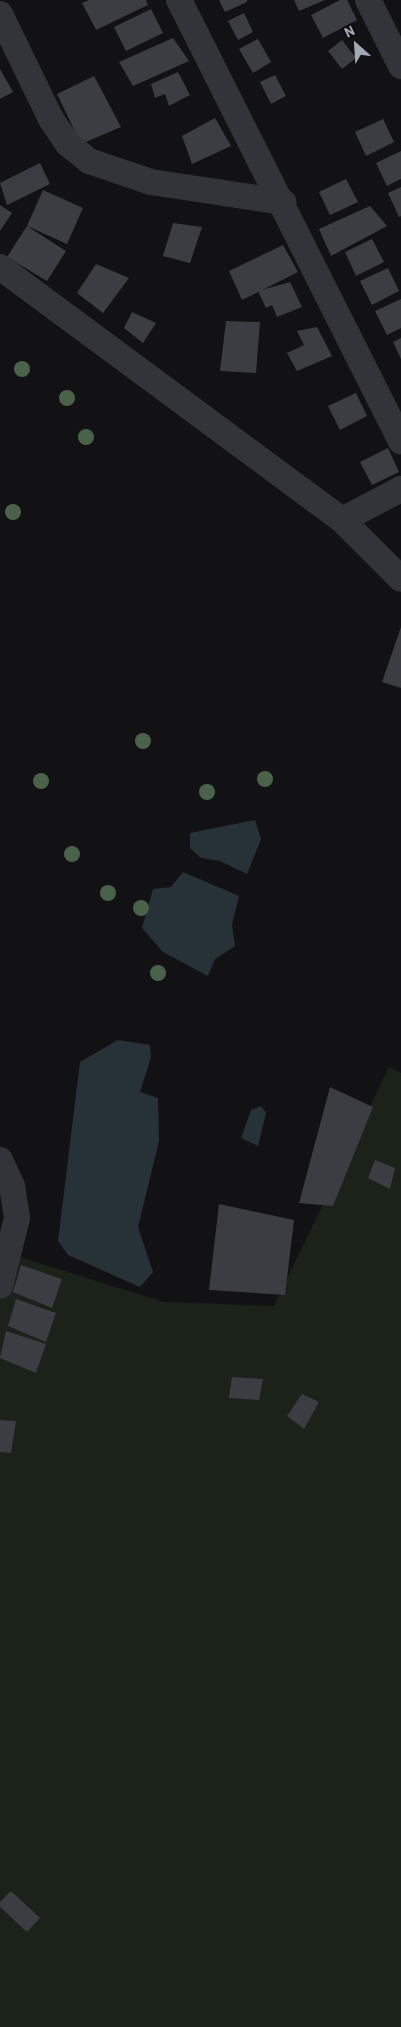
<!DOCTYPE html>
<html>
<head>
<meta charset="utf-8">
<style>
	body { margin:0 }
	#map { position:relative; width:401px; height:2027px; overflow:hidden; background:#121214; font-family:Barlow,sans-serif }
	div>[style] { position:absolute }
	.green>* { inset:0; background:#1a221a }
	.water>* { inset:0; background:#273238 }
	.building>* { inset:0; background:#3c3d42 }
	.street>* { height:26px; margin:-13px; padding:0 13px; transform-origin:13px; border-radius:13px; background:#333439 }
	.trees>* { width:16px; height:16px; margin:-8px; border-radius:50%; background:#4a624a }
	span { translate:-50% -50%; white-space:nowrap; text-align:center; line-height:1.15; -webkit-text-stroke:5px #0d0d0f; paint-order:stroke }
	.north { position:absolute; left:331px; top:20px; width:50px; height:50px; -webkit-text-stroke:4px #0d0d0f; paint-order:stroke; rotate:334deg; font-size:14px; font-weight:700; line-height:20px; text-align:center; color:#a2a9b6 }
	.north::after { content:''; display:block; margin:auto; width:18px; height:22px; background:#a2a9b6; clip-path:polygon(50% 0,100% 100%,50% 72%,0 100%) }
</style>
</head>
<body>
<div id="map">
	<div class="green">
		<div style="clip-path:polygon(389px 1067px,401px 1073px,401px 2027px,0 2027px,0 1300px,10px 1254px,164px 1302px,274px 1306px)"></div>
	</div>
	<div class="water">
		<div style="clip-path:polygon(255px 820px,261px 839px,247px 874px,220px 861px,201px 858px,190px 848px,190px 833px)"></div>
		<div style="clip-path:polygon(183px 872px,239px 896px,232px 925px,235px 946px,215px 959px,208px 976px,163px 952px,142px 928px,153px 889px,171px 887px)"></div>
		<div style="clip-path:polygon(118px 1040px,150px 1045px,151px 1057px,140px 1092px,158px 1098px,159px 1141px,138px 1227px,153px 1272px,140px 1287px,68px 1255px,58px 1241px,80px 1062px)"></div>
		<div style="clip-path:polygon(261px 1106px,266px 1113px,258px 1146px,241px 1138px,251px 1110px)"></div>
	</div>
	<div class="building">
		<div style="clip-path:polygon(89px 0,146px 0,148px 5px,96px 30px,82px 3px)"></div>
		<div style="clip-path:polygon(219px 0,247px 0,247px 2px,225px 12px)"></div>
		<div style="clip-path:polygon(294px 0,325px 0,299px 11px)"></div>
		<div style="clip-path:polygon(340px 0,347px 0,357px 20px,323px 38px,311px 15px)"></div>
		<div style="clip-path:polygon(151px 9px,163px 33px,126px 51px,114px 27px)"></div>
		<div style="clip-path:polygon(244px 13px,253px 32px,238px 40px,228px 21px)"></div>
		<div style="clip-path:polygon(173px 38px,189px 61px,133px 86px,119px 62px)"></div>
		<div style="clip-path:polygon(258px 39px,271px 62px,253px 73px,239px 49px)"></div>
		<div style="clip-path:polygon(342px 40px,356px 58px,342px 69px,328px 51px)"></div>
		<div style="clip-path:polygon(0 69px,13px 92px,0 99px)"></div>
		<div style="clip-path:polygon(178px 72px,190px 95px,169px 106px,165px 94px,155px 98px,151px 84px)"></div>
		<div style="clip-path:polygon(275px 75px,286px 96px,271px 104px,260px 82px)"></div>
		<div style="clip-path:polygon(94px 76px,121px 127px,81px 144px,57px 94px)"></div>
		<div style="clip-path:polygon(215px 118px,231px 146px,192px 164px,182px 136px)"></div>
		<div style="clip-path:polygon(383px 119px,394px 142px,366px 156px,355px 132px)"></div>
		<div style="clip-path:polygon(401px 151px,401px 179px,387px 186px,376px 163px)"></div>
		<div style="clip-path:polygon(40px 163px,50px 184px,7px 205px,0 183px)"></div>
		<div style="clip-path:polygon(346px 179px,358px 202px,330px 215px,319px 192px)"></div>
		<div style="clip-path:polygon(401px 187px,401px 216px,399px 217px,388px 193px)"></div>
		<div style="clip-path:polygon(43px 190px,83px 208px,67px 244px,27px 226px,66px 251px,47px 281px,7px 257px,27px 226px)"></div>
		<div style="clip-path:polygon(0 205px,12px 213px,0 231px)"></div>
		<div style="clip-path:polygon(370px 206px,387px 226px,331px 256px,319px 229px)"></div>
		<div style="clip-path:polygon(173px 223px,202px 227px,190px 263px,163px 256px)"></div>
		<div style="clip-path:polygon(372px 239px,384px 262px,356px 276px,345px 252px)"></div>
		<div style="clip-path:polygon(283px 245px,298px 272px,242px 300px,229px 271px)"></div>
		<div style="clip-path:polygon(96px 264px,129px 278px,103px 313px,77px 293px)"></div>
		<div style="clip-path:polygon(388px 268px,399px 291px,372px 305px,360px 281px)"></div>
		<div style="clip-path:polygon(290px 282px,302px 307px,277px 317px,272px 305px,266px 308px,258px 291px)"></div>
		<div style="clip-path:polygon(401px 299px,401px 328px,387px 335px,375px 311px)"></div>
		<div style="clip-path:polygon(132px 312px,156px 323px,143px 343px,124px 328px)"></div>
		<div style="clip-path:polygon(226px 321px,260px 322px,256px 373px,220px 371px)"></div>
		<div style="clip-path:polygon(317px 327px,332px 356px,297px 371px,287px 353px,304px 345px,297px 331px)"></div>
		<div style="clip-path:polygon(401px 338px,401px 359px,393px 342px)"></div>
		<div style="clip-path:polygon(356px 393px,367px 416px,340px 430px,328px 406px)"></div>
		<div style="clip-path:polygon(388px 448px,399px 472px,372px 485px,360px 462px)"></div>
		<div style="clip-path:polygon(401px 627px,401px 688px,382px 682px)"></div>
		<div style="clip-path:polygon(330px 1087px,373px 1107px,333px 1206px,299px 1203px)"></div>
		<div style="clip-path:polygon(375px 1160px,395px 1168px,390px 1189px,368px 1178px)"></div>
		<div style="clip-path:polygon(219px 1204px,294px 1220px,285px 1295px,209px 1290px)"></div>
		<div style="clip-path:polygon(21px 1265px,62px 1279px,52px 1308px,13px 1292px)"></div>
		<div style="clip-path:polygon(16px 1299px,56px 1313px,46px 1342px,8px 1326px)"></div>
		<div style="clip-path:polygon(6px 1331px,46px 1344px,36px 1373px,0 1358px)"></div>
		<div style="clip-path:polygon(232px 1377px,263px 1379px,259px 1400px,229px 1398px)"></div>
		<div style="clip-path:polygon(302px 1394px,319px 1402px,304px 1429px,287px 1416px)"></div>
		<div style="clip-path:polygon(0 1420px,16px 1421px,11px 1453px,0 1452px)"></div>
		<div style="clip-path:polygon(11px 1891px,40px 1918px,27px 1932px,0 1907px,0 1902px)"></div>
	</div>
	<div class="street">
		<div style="left:179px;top:0;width:494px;rotate:63.3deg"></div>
		<div style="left:368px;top:0;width:74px;rotate:63.4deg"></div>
		<div style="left:0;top:14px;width:117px;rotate:64.1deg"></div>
		<div style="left:51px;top:119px;width:30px;rotate:56deg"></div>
		<div style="left:68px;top:144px;width:27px;rotate:39deg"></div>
		<div style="left:89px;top:161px;width:65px;rotate:18.7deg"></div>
		<div style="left:151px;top:182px;width:134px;rotate:8.6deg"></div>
		<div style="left:0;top:267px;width:425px;rotate:36.5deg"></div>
		<div style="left:342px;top:520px;width:67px;rotate:-27.7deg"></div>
		<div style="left:342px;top:520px;width:83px;rotate:45deg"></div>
		<div style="left:0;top:1160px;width:29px;rotate:65deg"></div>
		<div style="left:12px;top:1186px;width:32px;rotate:81deg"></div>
		<div style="left:17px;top:1218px;width:70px;rotate:104deg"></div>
	</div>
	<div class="trees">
		<div style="left:22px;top:369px"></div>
		<div style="left:67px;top:398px"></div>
		<div style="left:86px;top:437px"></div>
		<div style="left:13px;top:512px"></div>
		<div style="left:143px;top:741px"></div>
		<div style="left:265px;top:779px"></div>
		<div style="left:41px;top:781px"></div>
		<div style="left:207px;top:792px"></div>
		<div style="left:72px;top:854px"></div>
		<div style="left:108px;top:893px"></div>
		<div style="left:141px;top:908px"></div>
		<div style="left:158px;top:973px"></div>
	</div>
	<div class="north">N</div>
</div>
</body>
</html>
